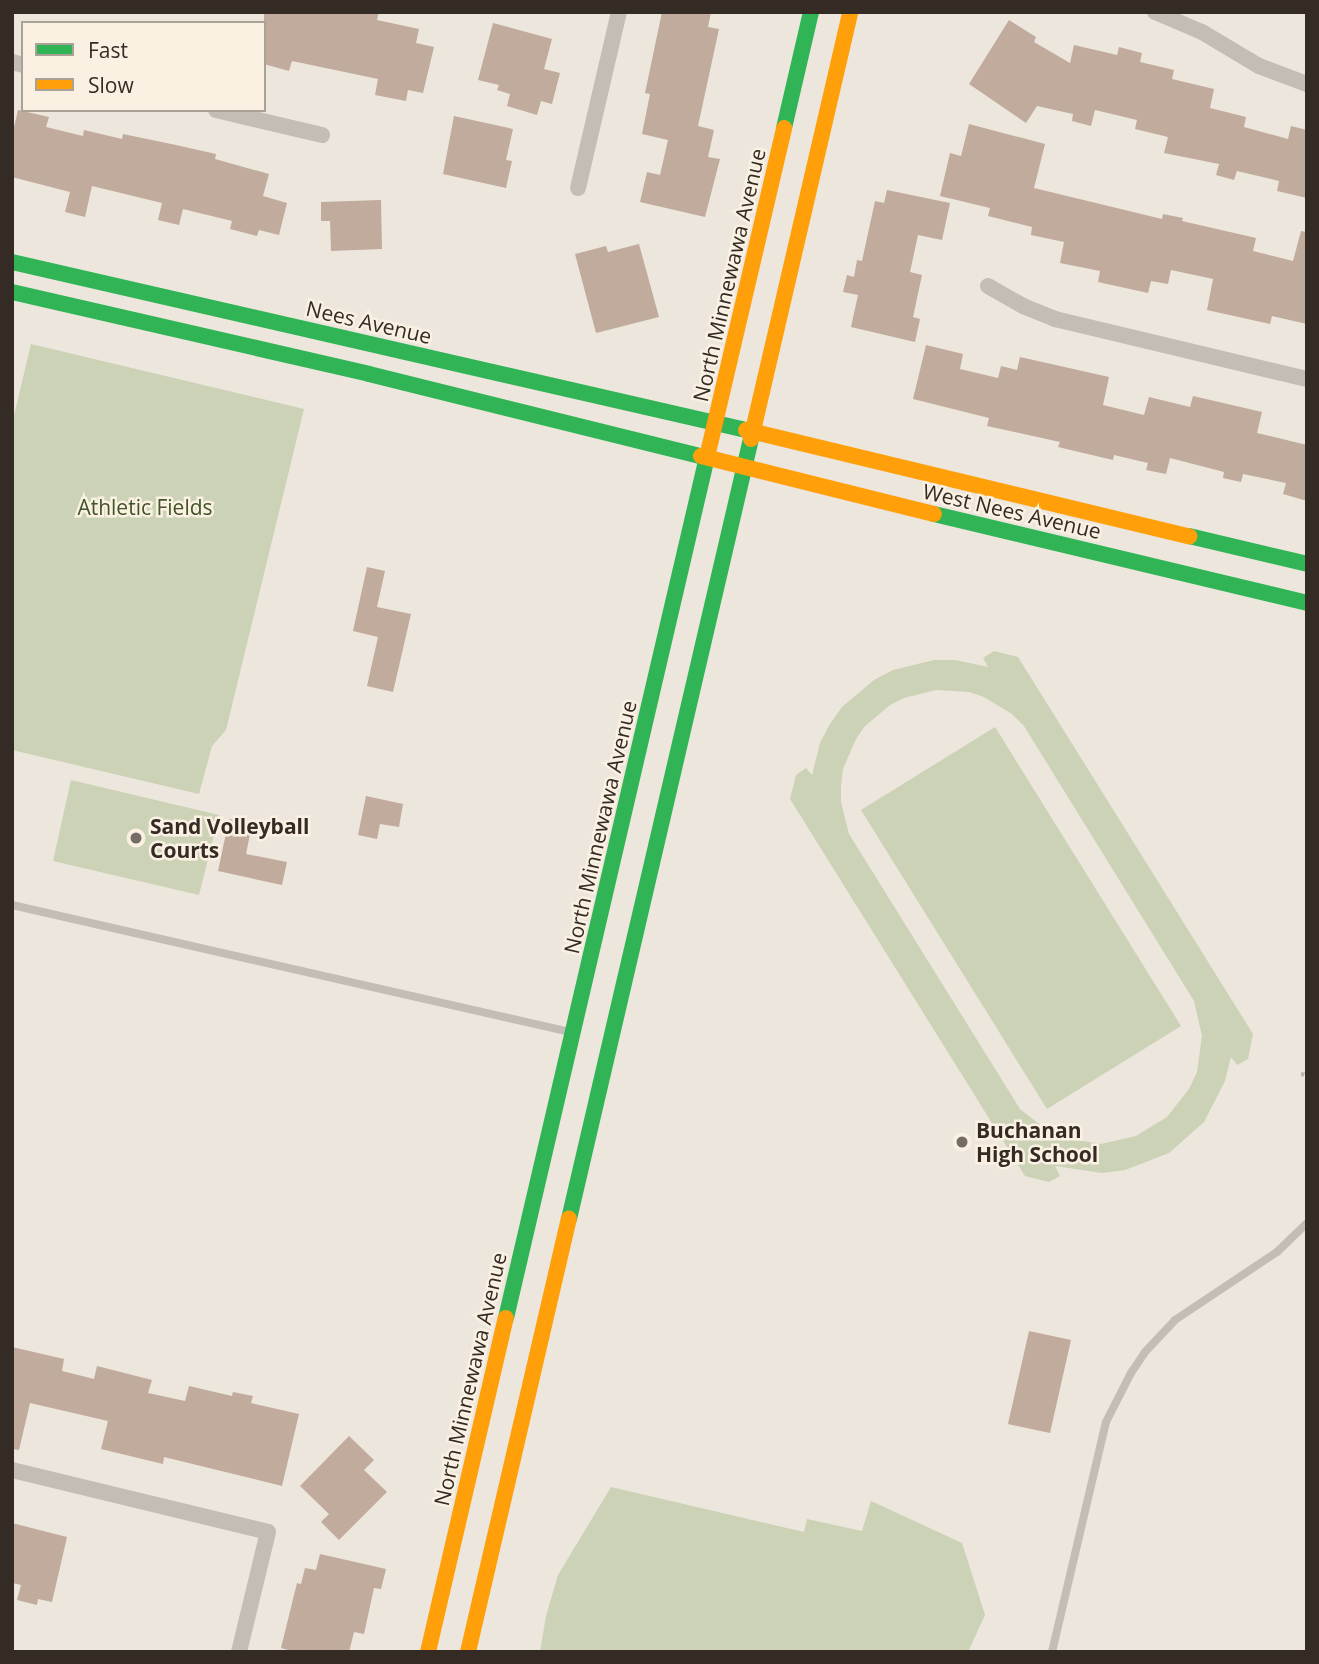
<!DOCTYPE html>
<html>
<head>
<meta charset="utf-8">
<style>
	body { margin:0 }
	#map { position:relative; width:1319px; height:1664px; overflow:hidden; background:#ece6dc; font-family:"Open Sans",sans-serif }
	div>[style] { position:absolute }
	.green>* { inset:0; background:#cbd2b6 }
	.building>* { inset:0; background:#c1ab9d }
	.path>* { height:3.5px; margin-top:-1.75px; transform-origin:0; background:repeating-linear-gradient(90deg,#bdb6ae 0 3.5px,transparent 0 7px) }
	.lane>* { height:8px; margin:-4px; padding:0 4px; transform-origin:4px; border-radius:4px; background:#c4bdb6 }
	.street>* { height:16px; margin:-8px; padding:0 8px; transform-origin:8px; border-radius:8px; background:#c4bdb6 }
	.fast>* { height:16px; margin:-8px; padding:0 8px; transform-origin:8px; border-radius:8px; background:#30b455 }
	.slow>* { height:16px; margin:-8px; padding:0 8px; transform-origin:8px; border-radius:8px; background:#ff9f0a }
	.dots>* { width:19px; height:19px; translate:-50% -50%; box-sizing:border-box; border:4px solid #faf1e3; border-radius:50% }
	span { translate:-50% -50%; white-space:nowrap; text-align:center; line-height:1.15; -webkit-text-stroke:5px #faf1e3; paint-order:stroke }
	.street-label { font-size:21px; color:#342b25 }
	.park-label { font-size:21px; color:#415427 }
	.poi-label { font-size:21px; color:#342b25; font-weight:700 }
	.left { translate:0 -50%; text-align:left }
	.frame { position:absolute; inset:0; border:14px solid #342b25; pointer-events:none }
	.legend { position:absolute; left:21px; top:21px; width:245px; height:91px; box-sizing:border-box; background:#faf1e3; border:2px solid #aba297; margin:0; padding:9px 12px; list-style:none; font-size:21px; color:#342b25 }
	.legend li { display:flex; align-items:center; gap:14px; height:35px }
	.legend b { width:35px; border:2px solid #aba297 }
</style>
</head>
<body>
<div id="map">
	<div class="green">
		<div style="clip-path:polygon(31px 344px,304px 409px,226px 730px,212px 746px,199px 794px,12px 750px,12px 424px)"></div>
		<div style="clip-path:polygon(evenodd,994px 651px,1018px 657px,1253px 1034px,1248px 1059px,1237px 1065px,1231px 1057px,1225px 1081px,1204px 1122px,1169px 1153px,1125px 1170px,1102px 1173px,1055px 1166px,1060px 1176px,1049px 1182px,1025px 1176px,790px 799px,796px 775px,806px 768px,812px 775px,820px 743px,830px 724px,842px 707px,874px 680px,893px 670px,934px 660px,955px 660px,988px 667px,983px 658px,994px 651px,936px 690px,969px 692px,984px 697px,1012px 714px,1024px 726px,1194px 1001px,1202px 1036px,1197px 1072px,1189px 1089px,1167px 1117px,1136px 1136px,1101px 1144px,1065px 1138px,1048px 1131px,1020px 1109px,849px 834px,841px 802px,841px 786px,843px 769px,856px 739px,865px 726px,890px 705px,904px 698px,936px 690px)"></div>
		<div style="clip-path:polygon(995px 727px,1181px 1026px,1047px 1109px,861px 810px)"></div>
		<div style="clip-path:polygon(71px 780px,219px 815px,199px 895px,53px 861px)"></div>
		<div style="clip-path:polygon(611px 1487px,804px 1532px,807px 1519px,862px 1531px,871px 1501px,962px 1543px,985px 1615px,968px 1652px,540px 1652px,546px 1616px,558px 1575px)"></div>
	</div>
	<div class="building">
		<div style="clip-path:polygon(264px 12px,379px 12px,377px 20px,419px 29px,416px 43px,434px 47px,423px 93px,408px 90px,406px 101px,375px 95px,378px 79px,292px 61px,289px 71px,264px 64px)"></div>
		<div style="clip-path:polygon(662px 12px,711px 12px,708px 27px,719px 29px,698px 126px,714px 130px,708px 157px,720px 159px,705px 217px,640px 202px,647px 172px,660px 175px,668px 140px,642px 134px,650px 94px,645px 93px)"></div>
		<div style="clip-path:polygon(1009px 20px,1036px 37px,1034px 42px,1070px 63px,1074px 45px,1117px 55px,1119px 47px,1142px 53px,1140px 62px,1174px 70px,1172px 79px,1214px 89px,1210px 108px,1246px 117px,1244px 127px,1288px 139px,1291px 126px,1307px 130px,1307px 198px,1277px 191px,1279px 181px,1237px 171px,1234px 180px,1216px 175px,1219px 164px,1164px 153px,1168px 137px,1135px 129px,1137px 120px,1095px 110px,1091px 126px,1072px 121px,1073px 114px,1037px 106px,1026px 123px,969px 84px)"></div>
		<div style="clip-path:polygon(493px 23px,552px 39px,544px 69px,560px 73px,552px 104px,541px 101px,537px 115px,507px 106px,510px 94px,497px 90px,499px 85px,478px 80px)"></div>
		<div style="clip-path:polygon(18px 110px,49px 117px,46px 127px,83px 136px,84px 130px,122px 139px,123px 134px,176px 145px,216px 154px,215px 159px,269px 174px,263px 196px,287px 203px,279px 235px,259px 230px,257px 236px,230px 229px,232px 221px,183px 209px,179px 225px,158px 220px,162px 203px,92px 186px,85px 217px,65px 212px,70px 192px,12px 177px,12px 136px)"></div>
		<div style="clip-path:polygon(454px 116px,513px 129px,506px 160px,512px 161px,506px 188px,443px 174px)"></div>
		<div style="clip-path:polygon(969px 124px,1045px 144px,1034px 188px,1162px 219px,1163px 214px,1183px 218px,1182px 221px,1256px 238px,1253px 251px,1293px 261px,1301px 231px,1307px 232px,1307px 324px,1272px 316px,1270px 324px,1207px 310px,1213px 279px,1171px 270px,1168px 284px,1151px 281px,1148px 293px,1098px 282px,1100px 271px,1060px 263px,1064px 242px,1031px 235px,1032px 227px,988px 216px,990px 208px,940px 196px,950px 153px,961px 156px)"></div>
		<div style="clip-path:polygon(887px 190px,950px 203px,942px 240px,918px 235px,910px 272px,922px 275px,913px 317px,920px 319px,915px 342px,851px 327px,858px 295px,843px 292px,847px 275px,854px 277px,857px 260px,862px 261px,875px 201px,884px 203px)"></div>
		<div style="clip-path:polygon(381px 200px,382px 249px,331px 251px,330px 221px,321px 221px,321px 202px)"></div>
		<div style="clip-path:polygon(639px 244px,659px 317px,596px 333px,575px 254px,606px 246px,608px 252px)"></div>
		<div style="clip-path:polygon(926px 345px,963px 354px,960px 369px,998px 378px,1001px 366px,1017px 370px,1020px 357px,1109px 377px,1103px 405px,1144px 415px,1149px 397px,1190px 407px,1193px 396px,1262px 412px,1257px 433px,1307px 445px,1307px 501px,1283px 494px,1286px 483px,1243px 474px,1241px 482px,1223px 478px,1224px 472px,1170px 458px,1166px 474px,1146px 470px,1148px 463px,1114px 455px,1113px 460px,1058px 447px,1060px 442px,987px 426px,989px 418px,913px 399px)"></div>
		<div style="clip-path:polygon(367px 567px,385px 571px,377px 607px,411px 614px,393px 692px,367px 686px,378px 637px,353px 631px)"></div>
		<div style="clip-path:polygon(366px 796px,403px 804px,399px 827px,380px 824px,377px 839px,358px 835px)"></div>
		<div style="clip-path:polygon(229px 819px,252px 824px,246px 854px,287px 862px,282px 885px,218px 871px)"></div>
		<div style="clip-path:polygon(1029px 1331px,1071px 1340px,1050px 1433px,1008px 1424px)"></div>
		<div style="clip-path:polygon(12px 1347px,64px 1359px,62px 1371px,94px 1379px,97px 1366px,152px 1380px,148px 1393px,185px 1401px,189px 1386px,232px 1396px,233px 1392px,253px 1396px,251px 1403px,299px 1414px,282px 1486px,164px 1457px,163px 1464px,101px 1449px,108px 1421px,30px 1403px,19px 1450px,12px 1449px)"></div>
		<div style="clip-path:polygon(349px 1436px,374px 1460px,364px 1470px,387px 1492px,339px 1540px,321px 1522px,329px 1514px,300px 1486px)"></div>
		<div style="clip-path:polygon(12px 1523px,67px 1537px,52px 1602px,38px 1599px,37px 1605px,17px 1600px,21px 1585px,12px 1583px)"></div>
		<div style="clip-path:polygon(320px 1554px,386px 1569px,381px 1589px,374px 1588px,364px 1634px,354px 1632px,349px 1652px,295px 1652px,281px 1648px,297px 1583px,301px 1584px,305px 1568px,316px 1570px)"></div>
	</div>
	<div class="path">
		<div style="left:1301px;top:1074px;width:6px;rotate:9deg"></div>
	</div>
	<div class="lane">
		<div style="left:12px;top:905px;width:572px;rotate:12.82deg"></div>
		<div style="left:1052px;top:1652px;width:236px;rotate:-76.8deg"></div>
		<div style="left:1106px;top:1422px;width:55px;rotate:-63deg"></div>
		<div style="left:1131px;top:1373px;width:25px;rotate:-56deg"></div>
		<div style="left:1145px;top:1352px;width:44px;rotate:-46.8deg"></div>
		<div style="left:1175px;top:1320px;width:123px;rotate:-33.7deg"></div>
		<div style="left:1277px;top:1252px;width:42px;rotate:-44deg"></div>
	</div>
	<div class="street">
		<div style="left:1155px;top:12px;width:51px;rotate:23.1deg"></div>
		<div style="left:1202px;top:32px;width:66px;rotate:30.8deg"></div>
		<div style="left:1259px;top:66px;width:51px;rotate:20.6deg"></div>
		<div style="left:12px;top:62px;width:11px;rotate:15deg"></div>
		<div style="left:216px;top:110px;width:109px;rotate:13.3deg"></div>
		<div style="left:578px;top:188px;width:181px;rotate:-76.9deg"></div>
		<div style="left:988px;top:286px;width:40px;rotate:29.7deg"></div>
		<div style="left:1023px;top:306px;width:35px;rotate:22deg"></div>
		<div style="left:1055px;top:319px;width:259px;rotate:13.4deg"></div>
		<div style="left:12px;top:1470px;width:263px;rotate:13.6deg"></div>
		<div style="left:268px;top:1532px;width:123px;rotate:103.6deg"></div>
	</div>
	<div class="fast">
		<div style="left:784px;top:128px;width:119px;rotate:-76.9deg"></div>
		<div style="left:12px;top:262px;width:753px;rotate:12.89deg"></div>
		<div style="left:12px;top:292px;width:366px;rotate:12.9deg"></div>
		<div style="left:369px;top:374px;width:342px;rotate:13.9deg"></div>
		<div style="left:934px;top:514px;width:383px;rotate:13.4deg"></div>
		<div style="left:1189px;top:536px;width:121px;rotate:13.3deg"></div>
		<div style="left:569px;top:1219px;width:801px;rotate:-76.87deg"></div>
		<div style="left:506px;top:1318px;width:884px;rotate:-76.86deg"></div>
	</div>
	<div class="slow">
		<div style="left:746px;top:430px;width:456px;rotate:13.5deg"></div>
		<div style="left:751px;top:439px;width:438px;rotate:-76.9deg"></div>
		<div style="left:701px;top:456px;width:240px;rotate:14deg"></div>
		<div style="left:707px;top:457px;width:338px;rotate:-76.8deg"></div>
		<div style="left:428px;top:1652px;width:343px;rotate:-76.9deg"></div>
		<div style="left:468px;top:1652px;width:445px;rotate:-76.9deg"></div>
	</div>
	<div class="dots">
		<div style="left:136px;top:838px;background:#746c65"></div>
		<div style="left:962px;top:1142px;background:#746c65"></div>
	</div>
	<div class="street-label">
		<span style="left:729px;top:275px;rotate:-77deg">North Minnewawa Avenue</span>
		<span style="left:369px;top:322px;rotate:13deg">Nees Avenue</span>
		<span style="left:1012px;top:511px;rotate:13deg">West Nees Avenue</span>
		<span style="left:600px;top:827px;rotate:-77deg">North Minnewawa Avenue</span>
		<span style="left:470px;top:1379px;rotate:-77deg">North Minnewawa Avenue</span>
	</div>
	<div class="park-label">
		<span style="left:145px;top:507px">Athletic Fields</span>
	</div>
	<div class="poi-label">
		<span class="left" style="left:150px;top:838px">Sand Volleyball<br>Courts</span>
		<span class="left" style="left:976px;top:1142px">Buchanan<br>High School</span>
	</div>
	<div class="frame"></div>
	<ul class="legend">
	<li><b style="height:9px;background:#30b455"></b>Fast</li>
	<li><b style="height:9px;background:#ff9f0a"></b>Slow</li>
	</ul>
</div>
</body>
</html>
